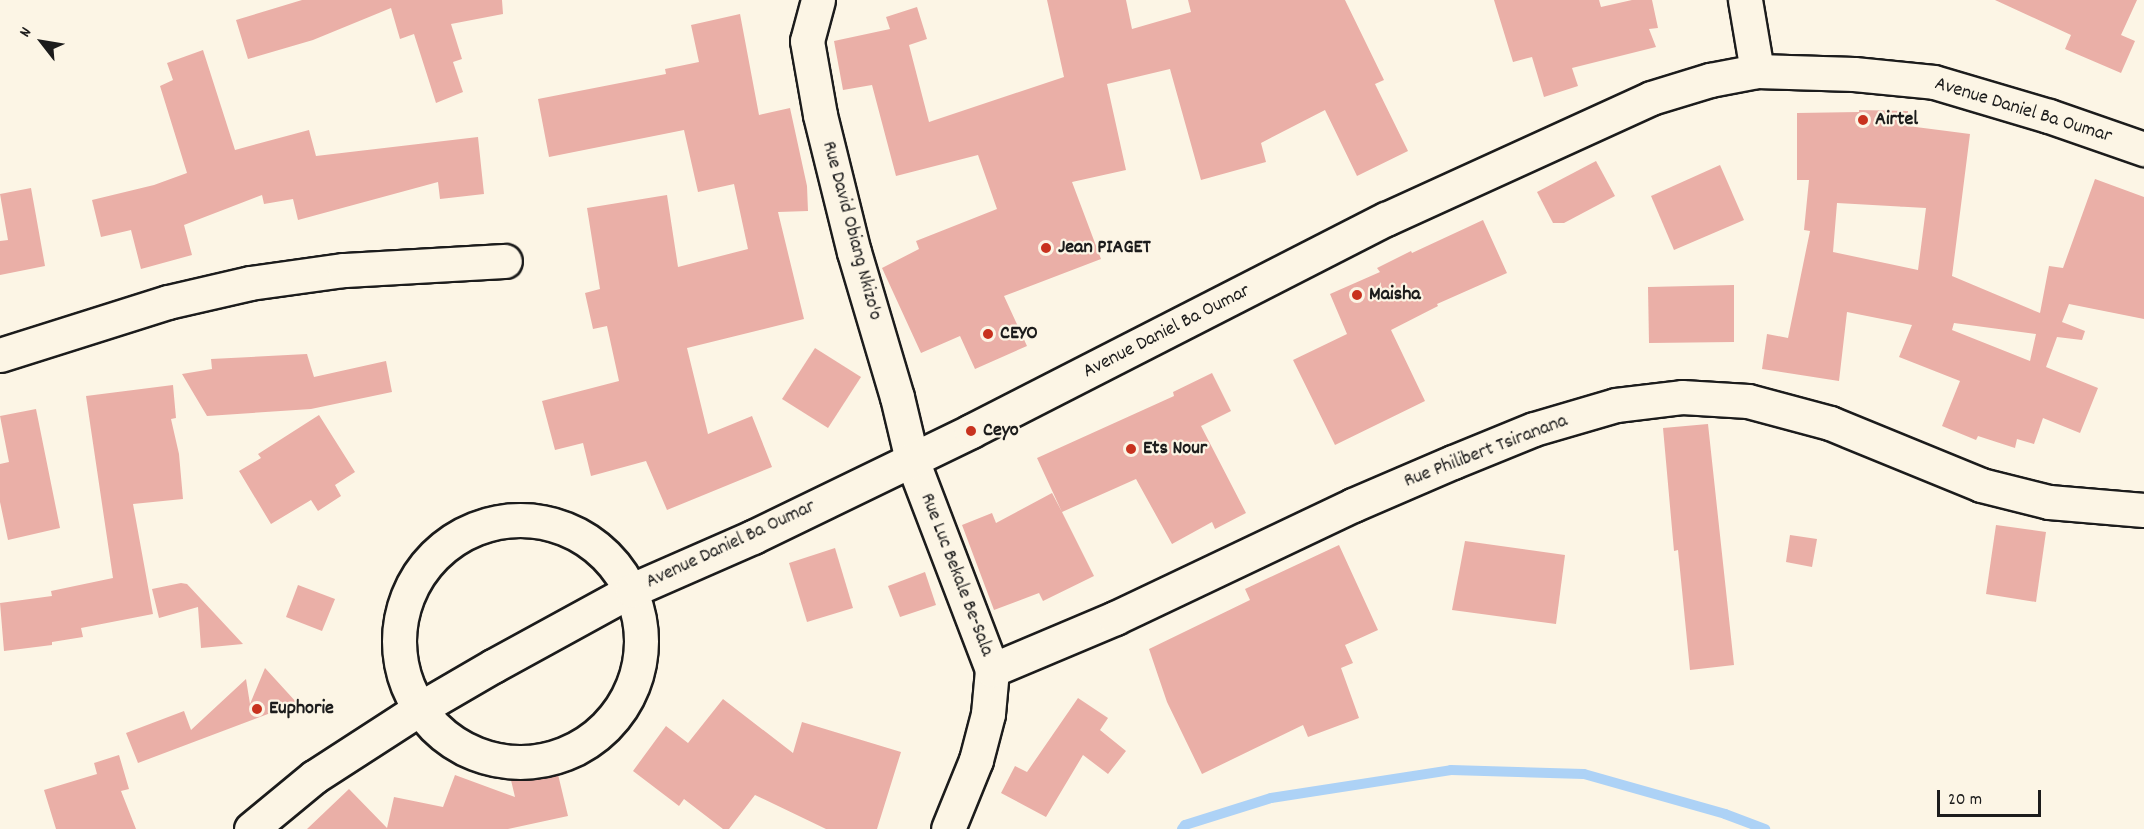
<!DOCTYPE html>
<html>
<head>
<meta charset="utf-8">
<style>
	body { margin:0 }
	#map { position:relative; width:2144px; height:829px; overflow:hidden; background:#fcf5e5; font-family:Dekko,sans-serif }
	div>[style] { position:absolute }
	.stream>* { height:10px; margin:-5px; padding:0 5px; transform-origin:5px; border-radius:5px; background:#add2f6 }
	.building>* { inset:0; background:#eaafa7 }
	.roads { filter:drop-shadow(2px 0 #1c1c1c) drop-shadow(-2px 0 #1c1c1c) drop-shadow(0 2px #1c1c1c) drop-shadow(0 -2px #1c1c1c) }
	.minor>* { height:33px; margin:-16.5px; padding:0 16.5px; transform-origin:16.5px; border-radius:16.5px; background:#fcf5e5 }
	.minor>.ring { margin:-16.5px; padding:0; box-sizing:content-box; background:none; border:33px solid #fcf5e5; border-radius:50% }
	.secondary>* { height:33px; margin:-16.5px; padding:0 16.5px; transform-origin:16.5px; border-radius:16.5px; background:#fcf5e5 }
	.dots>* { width:16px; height:16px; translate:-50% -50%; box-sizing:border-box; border:3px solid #fcf5e5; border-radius:50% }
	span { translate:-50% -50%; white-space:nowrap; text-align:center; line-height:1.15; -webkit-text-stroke:4.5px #fcf5e5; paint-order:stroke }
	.street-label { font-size:20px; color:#1c1c1c }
	.poi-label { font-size:20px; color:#1c1c1c; font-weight:700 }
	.left { translate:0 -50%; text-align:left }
	.north { position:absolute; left:12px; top:12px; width:60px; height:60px; -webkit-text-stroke:4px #fcf5e5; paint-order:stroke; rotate:301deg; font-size:16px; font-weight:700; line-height:24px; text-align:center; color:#1c1c1c }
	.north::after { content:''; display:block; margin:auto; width:21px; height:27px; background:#1c1c1c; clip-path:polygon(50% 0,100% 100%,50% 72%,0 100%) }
	.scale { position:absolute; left:1937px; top:790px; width:104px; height:27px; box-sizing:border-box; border:3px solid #1c1c1c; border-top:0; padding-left:8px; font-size:18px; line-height:21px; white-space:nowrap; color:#1c1c1c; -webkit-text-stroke:4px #fcf5e5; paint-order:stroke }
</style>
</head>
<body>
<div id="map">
	<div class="stream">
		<div style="left:1182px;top:829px;width:5px;rotate:-53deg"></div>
		<div style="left:1185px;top:825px;width:90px;rotate:-17.4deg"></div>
		<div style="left:1271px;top:798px;width:182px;rotate:-8.8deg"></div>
		<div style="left:1451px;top:770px;width:133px;rotate:1.7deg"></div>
		<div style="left:1584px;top:774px;width:147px;rotate:15.8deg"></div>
		<div style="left:1725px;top:814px;width:43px;rotate:20.6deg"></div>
	</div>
	<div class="building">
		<div style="clip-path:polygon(302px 0,502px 0,503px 14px,451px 24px,462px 59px,453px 62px,463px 92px,436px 103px,414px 34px,400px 39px,391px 8px,313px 40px,248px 59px,236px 20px)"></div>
		<div style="clip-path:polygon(1047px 0,1126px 0,1132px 29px,1191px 12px,1188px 0,1345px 0,1384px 80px,1375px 84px,1408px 151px,1357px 176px,1325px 110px,1261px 143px,1266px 162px,1201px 180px,1170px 69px,1107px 84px,1126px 170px,1072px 182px,1101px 259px,1004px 296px,1027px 346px,975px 369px,960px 336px,921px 353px,882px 268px,919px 249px,916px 241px,997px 209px,978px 155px,896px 176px,872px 85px,843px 90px,834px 41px,890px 29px,886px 17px,917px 7px,927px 39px,909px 45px,929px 122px,1064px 77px)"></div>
		<div style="clip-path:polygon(1494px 0,1599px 0,1601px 7px,1632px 0,1652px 0,1658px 28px,1649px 29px,1656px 47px,1572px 68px,1578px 86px,1544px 97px,1532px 57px,1513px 62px)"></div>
		<div style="clip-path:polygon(1995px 0,2137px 0,2121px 35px,2135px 41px,2121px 73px,2065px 49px,2071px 35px)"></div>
		<div style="clip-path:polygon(740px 14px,759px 115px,790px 108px,807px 186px,808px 211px,778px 212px,804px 319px,687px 348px,708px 434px,752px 416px,772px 467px,667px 510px,646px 461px,591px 476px,583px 443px,555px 450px,542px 401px,619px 381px,607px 326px,593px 329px,585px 293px,600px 289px,587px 208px,667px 195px,678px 267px,748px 249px,734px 184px,698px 192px,684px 130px,549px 157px,538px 99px,666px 74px,665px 69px,699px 62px,691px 25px)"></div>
		<div style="clip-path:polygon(203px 50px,235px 150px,309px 130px,316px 156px,478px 137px,484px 194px,440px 199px,438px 182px,298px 220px,293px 199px,264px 204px,262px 195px,184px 225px,192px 255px,141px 269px,131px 230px,101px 237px,92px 200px,154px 185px,187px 173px,160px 86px,173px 80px,167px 63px)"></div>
		<div style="clip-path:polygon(evenodd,1859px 110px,1908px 111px,1908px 126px,1970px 134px,1952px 276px,2040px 313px,2049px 266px,2063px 268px,2095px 179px,2144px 197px,2144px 319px,2069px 304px,2062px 322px,2085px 331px,2082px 340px,2057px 337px,2046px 367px,2098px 388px,2080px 433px,2043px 418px,2034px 444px,2017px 439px,2015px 448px,1978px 436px,1976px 440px,1942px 426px,1960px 381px,1899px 357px,1912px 325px,1847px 312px,1839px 381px,1762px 369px,1767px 334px,1788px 338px,1810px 231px,1804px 230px,1809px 180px,1797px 180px,1797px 113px,1859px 112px,1859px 110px,1837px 203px,1926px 208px,1918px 270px,1833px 252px,1837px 203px,1859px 110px,1954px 323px,2036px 334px,2030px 361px,1952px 330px,1954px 323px)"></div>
		<div style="clip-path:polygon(1596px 161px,1615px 196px,1564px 223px,1553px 223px,1537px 192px)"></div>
		<div style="clip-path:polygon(1720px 165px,1744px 220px,1674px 250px,1651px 196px)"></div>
		<div style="clip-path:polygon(31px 188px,45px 266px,0 275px,0 241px,8px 240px,0 194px)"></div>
		<div style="clip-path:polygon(1483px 220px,1507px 273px,1437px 304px,1438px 306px,1391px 330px,1425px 401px,1335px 445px,1293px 360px,1347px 334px,1330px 294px,1380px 272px,1377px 268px,1411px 251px,1412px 253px)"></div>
		<div style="clip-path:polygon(1734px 285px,1734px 342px,1649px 343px,1648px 287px)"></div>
		<div style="clip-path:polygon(815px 348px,861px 377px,828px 428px,782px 399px)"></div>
		<div style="clip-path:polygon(307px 354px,314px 377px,386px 361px,392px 392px,311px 409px,207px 416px,182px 374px,212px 369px,211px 359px)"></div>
		<div style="clip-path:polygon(1212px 373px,1231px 411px,1201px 426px,1246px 513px,1215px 529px,1212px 522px,1172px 544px,1136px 479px,1062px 512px,1094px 576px,1043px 601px,1039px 593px,994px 610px,962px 525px,992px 513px,996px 523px,1052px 493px,1062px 512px,1037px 458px,1174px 396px,1173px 392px)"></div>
		<div style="clip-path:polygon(173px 385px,176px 418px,171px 419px,179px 454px,183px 499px,133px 504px,153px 614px,81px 628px,83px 637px,52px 642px,52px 645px,4px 651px,0 603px,52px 596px,51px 591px,113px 578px,86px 396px)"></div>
		<div style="clip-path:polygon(36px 409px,60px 528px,8px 540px,0 502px,0 464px,9px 462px,0 416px)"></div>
		<div style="clip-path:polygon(319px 415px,355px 472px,335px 485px,341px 496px,318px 511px,311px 500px,271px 524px,239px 471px,261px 458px,258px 454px)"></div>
		<div style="clip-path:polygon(1708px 424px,1734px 665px,1690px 670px,1678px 550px,1674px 551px,1663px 428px)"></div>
		<div style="clip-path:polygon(1996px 525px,2046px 532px,2036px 602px,1986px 594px)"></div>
		<div style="clip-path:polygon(1790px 535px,1817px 539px,1812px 567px,1786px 562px)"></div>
		<div style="clip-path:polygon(1465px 541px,1565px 555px,1556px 624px,1452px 610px)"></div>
		<div style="clip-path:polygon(1339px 545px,1378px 630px,1345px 645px,1353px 663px,1341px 668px,1359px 718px,1308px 737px,1303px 725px,1202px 774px,1167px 702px,1149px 649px,1250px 600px,1245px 589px)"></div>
		<div style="clip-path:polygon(835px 548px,853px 608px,807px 622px,789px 563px)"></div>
		<div style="clip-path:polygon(925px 572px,936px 605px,900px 617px,888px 586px)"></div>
		<div style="clip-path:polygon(181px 583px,187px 584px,243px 644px,201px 648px,198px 607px,159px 618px,152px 589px)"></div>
		<div style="clip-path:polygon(298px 585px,335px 599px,322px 631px,286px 617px)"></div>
		<div style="clip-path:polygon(265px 668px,297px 703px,138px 763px,126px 733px,184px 711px,191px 730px,246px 679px,250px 704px)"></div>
		<div style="clip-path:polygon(1078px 698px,1108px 718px,1100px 730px,1126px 751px,1108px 774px,1083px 755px,1046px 817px,1001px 793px,1015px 766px,1027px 772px)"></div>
		<div style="clip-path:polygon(723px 699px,793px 753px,802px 722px,901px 752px,877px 829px,826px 829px,755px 795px,729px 829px,723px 829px,684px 799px,679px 806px,633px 771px,666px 726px,688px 743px)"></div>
		<div style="clip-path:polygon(119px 755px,129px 789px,121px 791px,136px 829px,56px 829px,44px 790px,97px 774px,94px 763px)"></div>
		<div style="clip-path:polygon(556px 766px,568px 816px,508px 829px,307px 829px,349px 789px,387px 828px,394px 797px,443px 807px,455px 775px,515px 797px,510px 776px)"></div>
	</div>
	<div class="roads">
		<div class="minor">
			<div style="left:818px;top:0;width:42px;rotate:105deg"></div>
			<div style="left:807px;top:41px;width:75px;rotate:80deg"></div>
			<div style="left:820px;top:115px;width:141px;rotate:76.1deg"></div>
			<div style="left:854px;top:252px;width:151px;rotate:73.5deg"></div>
			<div style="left:897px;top:397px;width:65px;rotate:76.6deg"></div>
			<div style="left:912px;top:460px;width:225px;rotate:69.1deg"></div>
			<div style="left:992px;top:670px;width:44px;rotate:95.2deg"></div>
			<div style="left:988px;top:714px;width:48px;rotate:104.6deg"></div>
			<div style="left:976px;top:760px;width:74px;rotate:112.1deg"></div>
			<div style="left:1745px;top:0;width:72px;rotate:80.4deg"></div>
			<div style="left:0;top:355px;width:176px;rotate:-17.5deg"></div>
			<div style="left:168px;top:302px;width:84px;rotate:-13deg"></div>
			<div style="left:250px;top:283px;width:95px;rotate:-7.9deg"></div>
			<div style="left:344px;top:270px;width:161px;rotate:-3.2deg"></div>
			<div class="ring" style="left:399px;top:520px;width:209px;height:209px"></div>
			<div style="left:992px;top:670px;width:134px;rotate:-22.9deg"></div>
			<div style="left:1115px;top:618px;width:263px;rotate:-25.4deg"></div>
			<div style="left:1353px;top:505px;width:109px;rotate:-23.3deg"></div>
			<div style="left:1453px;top:462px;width:87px;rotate:-22.2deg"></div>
			<div style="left:1534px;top:429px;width:85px;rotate:-16.3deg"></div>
			<div style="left:1616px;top:405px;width:66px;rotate:-6.9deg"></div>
			<div style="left:1682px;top:397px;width:66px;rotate:3.5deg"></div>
			<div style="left:1748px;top:401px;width:85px;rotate:15deg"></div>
			<div style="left:1830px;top:423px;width:163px;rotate:22.3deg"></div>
			<div style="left:1981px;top:485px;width:70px;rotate:14deg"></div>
			<div style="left:2049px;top:502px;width:95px;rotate:4.8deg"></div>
		</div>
		<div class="secondary">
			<div style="left:251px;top:829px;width:82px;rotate:-39.5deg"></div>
			<div style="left:314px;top:777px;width:125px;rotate:-32.9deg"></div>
			<div style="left:419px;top:709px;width:86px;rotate:-30.2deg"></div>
			<div style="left:493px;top:666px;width:158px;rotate:-28.7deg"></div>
			<div style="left:632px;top:590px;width:132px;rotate:-23.7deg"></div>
			<div style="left:753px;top:537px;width:242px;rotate:-25.9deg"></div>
			<div style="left:971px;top:431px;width:466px;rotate:-27.1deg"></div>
			<div style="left:1386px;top:219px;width:291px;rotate:-24.5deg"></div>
			<div style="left:1651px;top:98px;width:62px;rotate:-17deg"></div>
			<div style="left:1710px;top:80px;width:48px;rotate:-10.8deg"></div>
			<div style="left:1757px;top:71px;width:97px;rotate:1.8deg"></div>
			<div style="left:1854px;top:74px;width:80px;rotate:5.7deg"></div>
			<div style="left:1934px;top:82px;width:120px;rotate:16.5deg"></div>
			<div style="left:2049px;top:116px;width:101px;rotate:19.2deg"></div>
		</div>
	</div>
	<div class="dots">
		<div style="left:1863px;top:120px;background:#c8321e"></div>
		<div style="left:1046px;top:248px;background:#c8321e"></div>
		<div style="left:1357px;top:295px;background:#c8321e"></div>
		<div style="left:988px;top:334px;background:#c8321e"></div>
		<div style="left:971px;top:431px;background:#c8321e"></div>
		<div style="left:1131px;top:449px;background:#c8321e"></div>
		<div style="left:257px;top:709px;background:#c8321e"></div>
	</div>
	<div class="street-label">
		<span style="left:2023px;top:111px;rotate:17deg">Avenue Daniel Ba Oumar</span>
		<span style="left:851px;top:231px;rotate:75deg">Rue David Obiang Nkizo'o</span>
		<span style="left:1167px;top:332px;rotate:-27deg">Avenue Daniel Ba Oumar</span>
		<span style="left:1486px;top:452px;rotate:-21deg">Rue Philibert Tsiranana</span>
		<span style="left:731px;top:545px;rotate:-25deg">Avenue Daniel Ba Oumar</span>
		<span style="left:956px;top:575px;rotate:69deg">Rue Luc Bekale Be-Sala</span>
	</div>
	<div class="poi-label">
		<span class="left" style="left:1875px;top:120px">Airtel</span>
		<span class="left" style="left:1058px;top:248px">Jean PIAGET</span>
		<span class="left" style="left:1369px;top:295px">Maisha</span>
		<span class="left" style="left:1000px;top:334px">CEYO</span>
		<span class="left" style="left:983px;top:431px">Ceyo</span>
		<span class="left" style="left:1143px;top:449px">Ets Nour</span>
		<span class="left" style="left:269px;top:709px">Euphorie</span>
	</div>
	<div class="north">N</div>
	<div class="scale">20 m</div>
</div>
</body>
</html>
